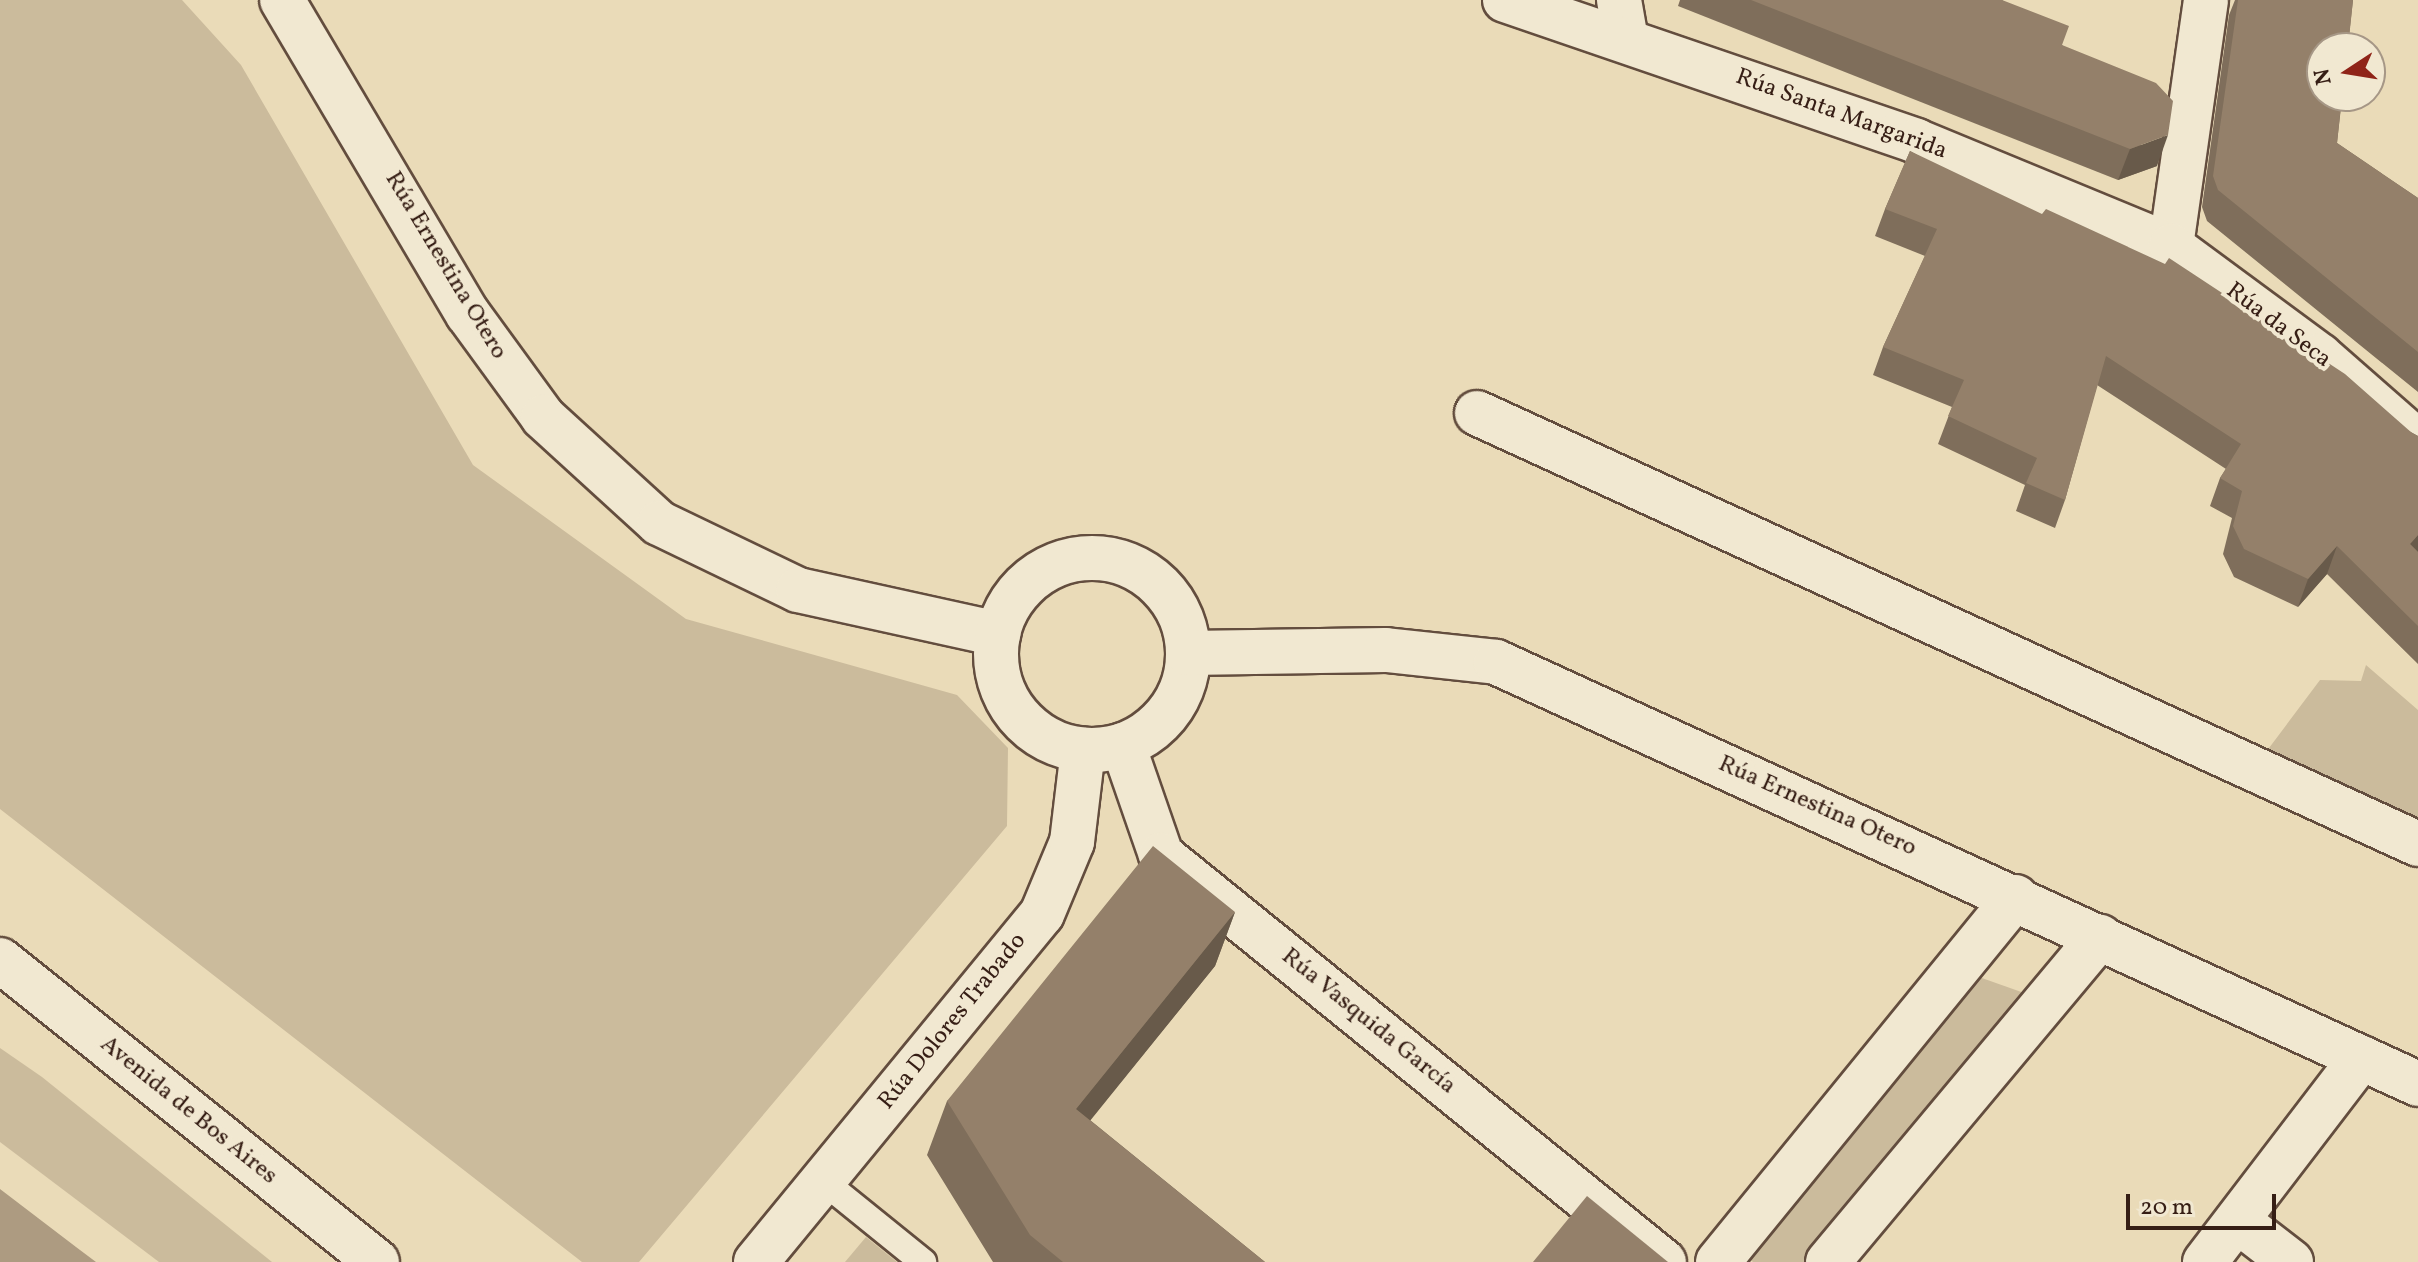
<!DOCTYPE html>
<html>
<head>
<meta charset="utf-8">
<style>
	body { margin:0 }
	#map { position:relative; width:2418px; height:1262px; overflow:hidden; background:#eadbb8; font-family:Vollkorn,serif }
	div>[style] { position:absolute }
	.green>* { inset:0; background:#cbbb9c }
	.water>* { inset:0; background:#ad9b81 }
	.roads { filter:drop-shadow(2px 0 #634d3e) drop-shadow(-2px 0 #634d3e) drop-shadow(0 2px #634d3e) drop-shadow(0 -2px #634d3e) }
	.lane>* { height:26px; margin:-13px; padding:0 13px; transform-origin:13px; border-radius:13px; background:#f1e8d1 }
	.street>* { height:44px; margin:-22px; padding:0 22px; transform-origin:22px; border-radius:22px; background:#f1e8d1 }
	.secondary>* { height:44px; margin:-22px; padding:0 22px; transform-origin:22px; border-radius:22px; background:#f1e8d1 }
	.secondary>.ring { margin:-22px; padding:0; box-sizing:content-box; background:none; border:44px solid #f1e8d1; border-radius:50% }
	.wall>* { inset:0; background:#7f6e5b }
	.shaded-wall>* { inset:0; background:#685a4a }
	.building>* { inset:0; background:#94806a }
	span { translate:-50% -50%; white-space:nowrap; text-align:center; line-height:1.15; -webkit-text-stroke:8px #f1e8d1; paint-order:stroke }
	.street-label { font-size:24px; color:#361e15 }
	.north { position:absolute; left:2306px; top:32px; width:80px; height:80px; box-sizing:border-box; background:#f1e8d1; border:2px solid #a69786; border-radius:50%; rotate:258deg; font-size:22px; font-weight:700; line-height:32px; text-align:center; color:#361e15 }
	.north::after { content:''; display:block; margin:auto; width:28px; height:36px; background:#8f2418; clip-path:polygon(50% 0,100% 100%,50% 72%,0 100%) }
	.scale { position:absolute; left:2126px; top:1194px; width:150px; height:36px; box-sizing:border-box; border:4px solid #361e15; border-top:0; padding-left:10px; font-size:24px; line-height:28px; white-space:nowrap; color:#361e15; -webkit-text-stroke:6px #f1e8d1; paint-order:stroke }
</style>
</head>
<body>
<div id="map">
	<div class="green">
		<div style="clip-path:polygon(0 0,182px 0,241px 65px,473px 465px,686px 619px,957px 695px,1008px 748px,1007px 826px,639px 1262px,582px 1262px,0 809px)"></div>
		<div style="clip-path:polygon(2366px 665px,2418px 710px,2418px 828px,2263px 756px,2320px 680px,2361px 681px)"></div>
		<div style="clip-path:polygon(1979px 977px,2027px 994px,1805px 1262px,1753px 1262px,1747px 1257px)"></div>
		<div style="clip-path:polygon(0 1048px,42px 1077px,272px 1262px,159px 1262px,0 1142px)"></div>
		<div style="clip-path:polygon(866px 1237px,897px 1262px,845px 1262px)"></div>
	</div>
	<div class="water">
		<div style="clip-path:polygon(0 1189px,76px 1247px,96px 1262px,0 1262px)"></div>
	</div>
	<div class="roads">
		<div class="lane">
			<div style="left:823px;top:1181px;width:129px;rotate:39deg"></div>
		</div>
		<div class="street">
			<div style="left:1619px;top:0;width:41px;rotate:80.1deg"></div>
			<div style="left:2171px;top:246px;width:248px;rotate:-81.9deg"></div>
			<div style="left:1477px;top:413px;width:1035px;rotate:24.61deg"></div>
			<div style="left:1123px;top:745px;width:116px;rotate:70.9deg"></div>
			<div style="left:1161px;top:855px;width:647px;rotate:38.98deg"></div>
			<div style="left:2238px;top:1221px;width:67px;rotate:37.7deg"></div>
			<div style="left:756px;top:1262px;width:450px;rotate:-50.6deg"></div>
			<div style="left:1042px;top:914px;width:78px;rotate:-67.4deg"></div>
			<div style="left:1072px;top:842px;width:93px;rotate:-83.2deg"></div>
			<div style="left:1718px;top:1262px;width:471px;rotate:-50.8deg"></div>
			<div style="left:1828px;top:1262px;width:424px;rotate:-50.1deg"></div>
			<div style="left:2205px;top:1262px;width:257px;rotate:-52.6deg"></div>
		</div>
		<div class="secondary">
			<div style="left:282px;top:0;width:365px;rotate:59.4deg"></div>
			<div style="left:468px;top:314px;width:127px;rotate:53.9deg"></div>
			<div style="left:543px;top:417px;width:157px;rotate:42.4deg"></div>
			<div style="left:659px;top:523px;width:154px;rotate:25.7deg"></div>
			<div style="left:798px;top:590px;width:205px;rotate:12.4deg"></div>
			<div style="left:1505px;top:0;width:435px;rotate:18.9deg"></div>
			<div style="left:1916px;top:141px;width:276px;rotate:22.4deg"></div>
			<div style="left:2171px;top:246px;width:185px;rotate:36.4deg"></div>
			<div style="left:2320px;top:356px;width:130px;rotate:41.3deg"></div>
			<div class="ring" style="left:996px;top:558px;width:148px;height:148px"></div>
			<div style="left:1188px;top:653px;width:198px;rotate:-0.9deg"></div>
			<div style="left:1386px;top:650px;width:111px;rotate:6.2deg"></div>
			<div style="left:1496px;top:662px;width:1014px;rotate:24.59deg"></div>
			<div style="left:0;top:960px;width:483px;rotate:38.7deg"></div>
		</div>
	</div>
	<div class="wall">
		<div style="clip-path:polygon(1680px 0,2002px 0,2062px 45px,2157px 166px,2118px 180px,1678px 6px)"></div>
		<div style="clip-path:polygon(2235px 0,2353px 0,2337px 143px,2418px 198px,2418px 392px,2207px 221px,2202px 207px,2229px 15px)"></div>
		<div style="clip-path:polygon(1910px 151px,2418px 436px,2418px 664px,2327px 574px,2298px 607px,2234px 577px,2223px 554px,2232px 518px,2210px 506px,2220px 478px,2226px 469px,2097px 385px,2065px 500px,2055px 528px,2016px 511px,2025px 485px,1938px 444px,1952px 407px,1873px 375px,1883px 347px,1925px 256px,1875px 236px,1885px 209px)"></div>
		<div style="clip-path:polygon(1235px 912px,1215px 966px,1090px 1120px,1265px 1262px,993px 1262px,927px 1155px,947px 1101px)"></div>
	</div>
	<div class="shaded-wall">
		<div style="clip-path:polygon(2168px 135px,2157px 166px,2118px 180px,2130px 149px)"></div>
		<div style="clip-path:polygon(2418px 535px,2418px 552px,2410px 544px)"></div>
		<div style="clip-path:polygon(2337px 546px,2327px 574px,2298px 607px,2308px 579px)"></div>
		<div style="clip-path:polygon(1235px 912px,1215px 966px,1056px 1163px,1076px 1109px)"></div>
	</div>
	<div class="building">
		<div style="clip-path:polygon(1751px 0,2002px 0,2069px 26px,2062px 45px,2156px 83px,2173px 101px,2168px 135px,2130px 149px)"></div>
		<div style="clip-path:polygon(2238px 0,2353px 0,2348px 48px,2322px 48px,2322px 96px,2342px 96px,2337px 143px,2418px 198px,2418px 352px,2218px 190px,2213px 176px)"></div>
		<div style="clip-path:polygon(1910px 151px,2042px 214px,2046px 209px,2165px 264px,2169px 258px,2345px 374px,2412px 433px,2418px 436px,2418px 535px,2410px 544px,2418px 552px,2418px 626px,2337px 546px,2308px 579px,2244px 549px,2233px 526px,2242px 491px,2220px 478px,2241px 444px,2106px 356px,2065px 500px,2026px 483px,2037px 458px,1948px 416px,1964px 380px,1883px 347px,1937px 229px,1885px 209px)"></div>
		<div style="clip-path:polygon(1153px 846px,1235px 912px,1076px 1109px,1265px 1262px,1063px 1262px,1030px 1235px,947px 1101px)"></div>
		<div style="clip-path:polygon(1587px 1196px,1668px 1262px,1533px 1262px)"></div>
	</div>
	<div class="street-label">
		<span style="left:1841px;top:115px;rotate:20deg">Rúa Santa Margarida</span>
		<span style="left:445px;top:266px;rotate:59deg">Rúa Ernestina Otero</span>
		<span style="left:2278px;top:326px;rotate:37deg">Rúa da Seca</span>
		<span style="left:1817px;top:807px;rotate:24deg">Rúa Ernestina Otero</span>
		<span style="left:953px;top:1022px;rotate:-51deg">Rúa Dolores Trabado</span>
		<span style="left:1368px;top:1022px;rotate:39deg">Rúa Vasquida García</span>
		<span style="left:188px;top:1111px;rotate:39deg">Avenida de Bos Aires</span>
	</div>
	<div class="north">N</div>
	<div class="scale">20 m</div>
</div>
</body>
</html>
